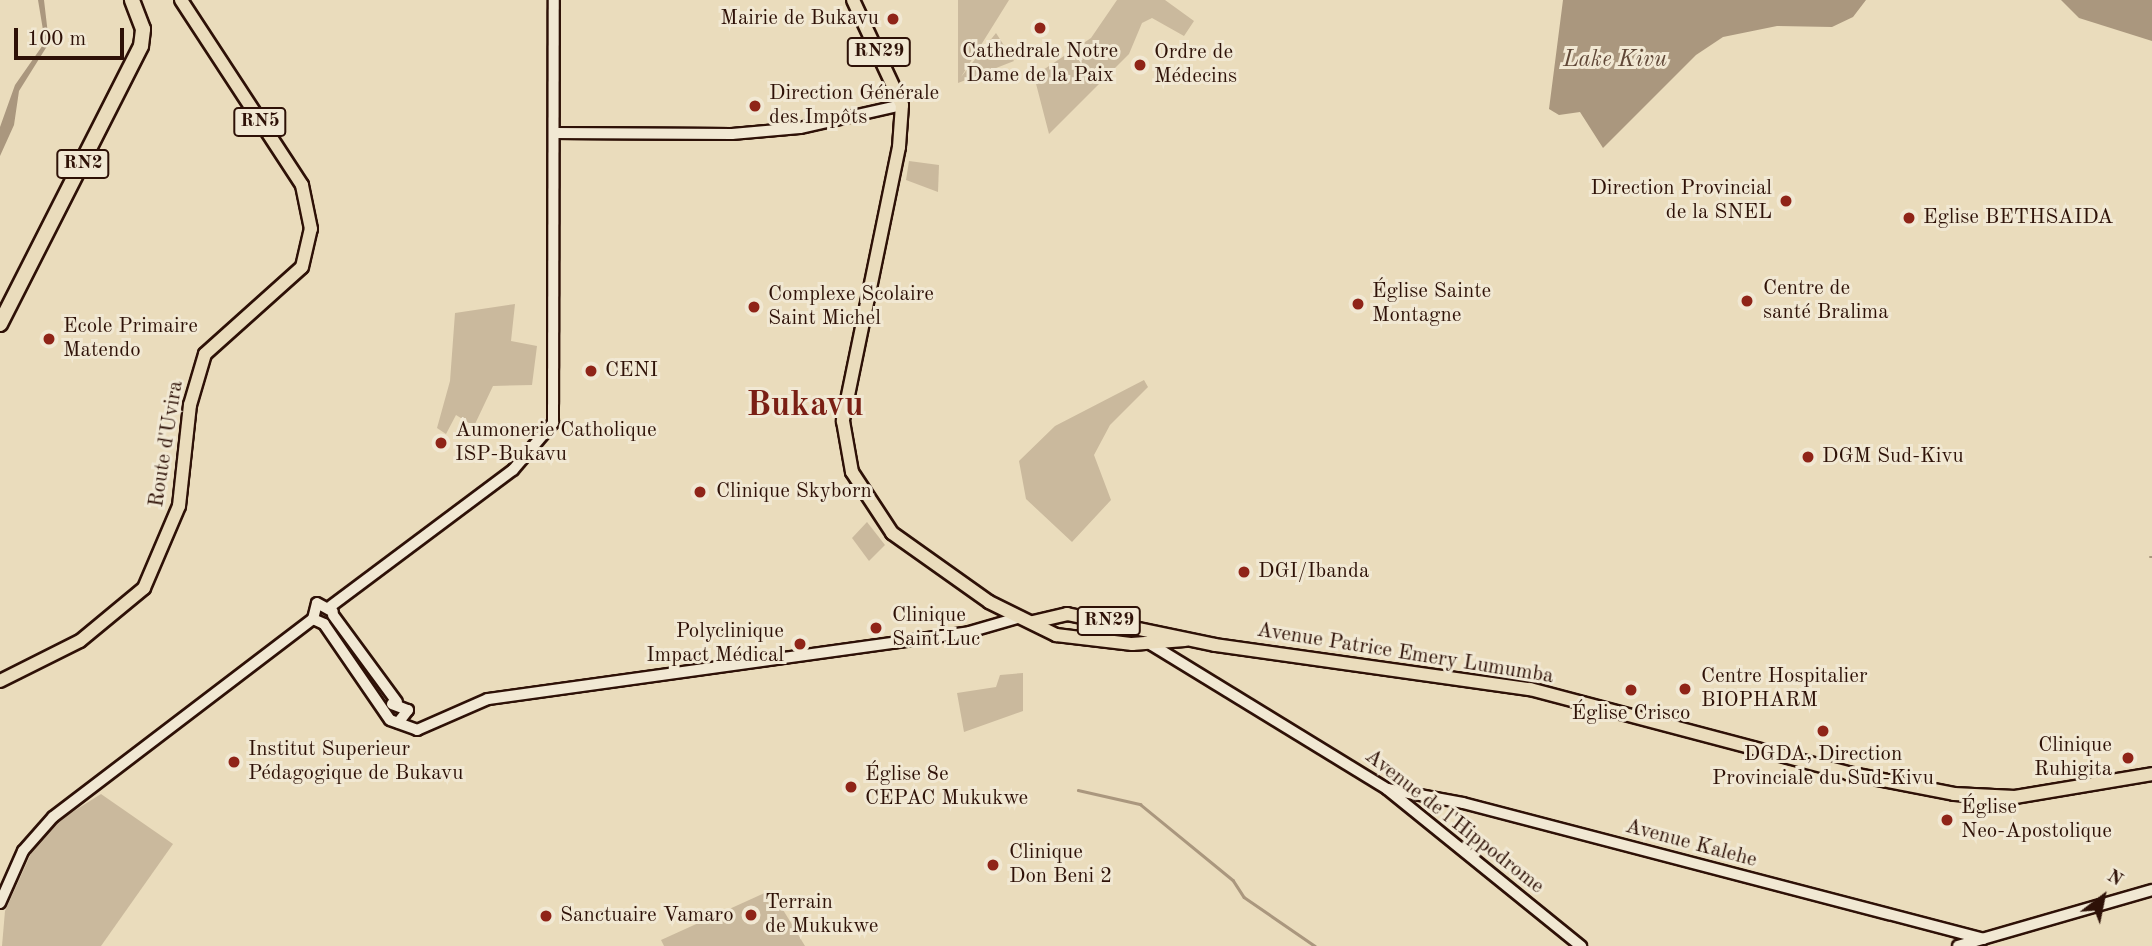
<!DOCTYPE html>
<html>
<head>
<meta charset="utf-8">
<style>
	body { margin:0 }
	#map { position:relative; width:2152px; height:946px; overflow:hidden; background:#eadcbc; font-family:"Old Standard TT",serif }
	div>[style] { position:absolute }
	.green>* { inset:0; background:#cab99d }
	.water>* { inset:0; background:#aa977e }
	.stream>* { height:2.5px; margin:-1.25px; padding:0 1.25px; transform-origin:1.25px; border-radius:1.25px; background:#aa977e }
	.roads { filter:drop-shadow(2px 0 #2e1107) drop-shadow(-2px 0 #2e1107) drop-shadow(0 2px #2e1107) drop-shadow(0 -2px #2e1107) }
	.secondary>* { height:10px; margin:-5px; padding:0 5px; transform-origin:5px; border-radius:5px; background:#f1e8d3 }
	.primary>* { height:12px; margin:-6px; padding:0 6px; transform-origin:6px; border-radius:6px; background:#eadcbc }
	.highway>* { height:14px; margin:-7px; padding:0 7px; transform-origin:7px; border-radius:7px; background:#eadcbc }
	.dots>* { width:19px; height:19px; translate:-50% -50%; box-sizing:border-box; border:4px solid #f1e8d3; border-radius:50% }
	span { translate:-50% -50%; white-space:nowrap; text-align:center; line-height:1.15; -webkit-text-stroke:6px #f1e8d3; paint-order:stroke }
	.shield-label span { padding:2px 5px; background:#f1e8d3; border:2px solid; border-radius:5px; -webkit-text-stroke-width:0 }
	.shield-label { font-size:19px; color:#2e1107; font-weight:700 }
	.poi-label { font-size:21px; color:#2e1107 }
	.right { translate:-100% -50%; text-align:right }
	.left { translate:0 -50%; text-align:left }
	.street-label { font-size:21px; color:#2e1107 }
	.water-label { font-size:23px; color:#604737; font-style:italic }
	.town-label { font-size:35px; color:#7a1f14; font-weight:700 }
	.north { position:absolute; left:2068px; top:862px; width:70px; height:70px; -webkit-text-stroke:5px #f1e8d3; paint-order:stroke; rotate:32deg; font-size:19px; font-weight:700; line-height:28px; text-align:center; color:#2e1107 }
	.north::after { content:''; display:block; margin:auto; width:24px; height:32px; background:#2e1107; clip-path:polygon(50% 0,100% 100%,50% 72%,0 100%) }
	.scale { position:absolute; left:14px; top:28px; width:110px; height:32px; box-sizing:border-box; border:4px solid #2e1107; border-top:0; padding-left:9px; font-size:21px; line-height:24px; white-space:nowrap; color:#2e1107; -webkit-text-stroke:5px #f1e8d3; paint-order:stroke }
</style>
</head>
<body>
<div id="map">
	<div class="green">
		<div style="clip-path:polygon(958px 0,1009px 0,961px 77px,996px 33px,1014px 61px,958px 83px)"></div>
		<div style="clip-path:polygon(1117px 0,1165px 0,1194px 21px,1184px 36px,1152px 18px,1142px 23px,1129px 54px,1049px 134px,1034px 76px,1091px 38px)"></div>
		<div style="clip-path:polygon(909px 161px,939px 165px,938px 192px,906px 180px)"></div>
		<div style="clip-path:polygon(515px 304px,511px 341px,537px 346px,532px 385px,493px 386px,475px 424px,482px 431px,456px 415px,446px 434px,437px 428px,450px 381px,455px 313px)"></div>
		<div style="clip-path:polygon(1144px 380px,1148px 387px,1110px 425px,1094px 455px,1111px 500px,1072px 542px,1026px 499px,1019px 461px,1055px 426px)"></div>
		<div style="clip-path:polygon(867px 522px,885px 545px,869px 561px,852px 538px)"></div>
		<div style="clip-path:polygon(1023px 673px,1023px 711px,964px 732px,957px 693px,996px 687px,1000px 675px)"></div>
		<div style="clip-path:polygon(101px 794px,173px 844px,101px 946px,2px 946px,5px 911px,33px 849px,58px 821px)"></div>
		<div style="clip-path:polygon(771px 890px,805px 946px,664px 946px,661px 940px)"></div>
	</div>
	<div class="water">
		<div style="clip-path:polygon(38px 0,44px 0,49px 43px,19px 91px,14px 125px,0 156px,0 127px,15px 85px,45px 42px)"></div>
		<div style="clip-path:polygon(1563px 0,1866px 0,1853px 17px,1832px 27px,1777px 26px,1723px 37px,1696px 55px,1603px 148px,1580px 112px,1559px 115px,1549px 109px)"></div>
		<div style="clip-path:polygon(2061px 0,2152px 0,2152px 41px,2079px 18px)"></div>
	</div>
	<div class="stream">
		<div style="left:2150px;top:557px;width:2px"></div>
		<div style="left:1078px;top:790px;width:64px;rotate:12.7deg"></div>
		<div style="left:1140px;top:804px;width:120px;rotate:39.3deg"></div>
		<div style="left:1233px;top:880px;width:20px;rotate:57deg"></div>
		<div style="left:1244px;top:897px;width:86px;rotate:34.6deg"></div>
	</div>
	<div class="roads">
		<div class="secondary">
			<div style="left:554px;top:133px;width:178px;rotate:0.3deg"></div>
			<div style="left:732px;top:134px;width:68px;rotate:-5deg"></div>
			<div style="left:800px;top:128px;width:105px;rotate:-12.7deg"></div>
			<div style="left:331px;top:606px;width:227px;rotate:-36.8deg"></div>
			<div style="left:513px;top:470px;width:62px;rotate:-49.6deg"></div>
			<div style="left:553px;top:423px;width:423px;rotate:-89.9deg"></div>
			<div style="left:333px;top:615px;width:108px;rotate:53.7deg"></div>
			<div style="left:313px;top:619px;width:12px;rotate:24deg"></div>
			<div style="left:324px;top:624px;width:116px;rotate:55.5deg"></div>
			<div style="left:390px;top:720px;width:29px;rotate:20deg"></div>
			<div style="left:417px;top:730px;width:77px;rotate:-23.6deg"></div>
			<div style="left:488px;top:699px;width:486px;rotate:-7.9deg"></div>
			<div style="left:969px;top:632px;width:54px;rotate:-16.1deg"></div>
			<div style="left:313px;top:619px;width:16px;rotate:-76deg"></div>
			<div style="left:317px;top:603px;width:18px;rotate:29deg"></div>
			<div style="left:1152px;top:638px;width:7px;rotate:90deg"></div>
			<div style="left:1152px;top:645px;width:276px;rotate:31.5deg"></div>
			<div style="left:1387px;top:789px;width:250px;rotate:39deg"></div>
			<div style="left:392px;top:704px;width:17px;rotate:21deg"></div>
			<div style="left:408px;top:710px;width:16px;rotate:128deg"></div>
			<div style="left:1387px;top:789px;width:77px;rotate:10.4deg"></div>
			<div style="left:1463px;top:803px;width:538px;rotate:14.63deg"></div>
			<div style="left:0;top:903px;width:57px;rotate:-66.1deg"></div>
			<div style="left:23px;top:851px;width:45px;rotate:-48.6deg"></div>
			<div style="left:53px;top:817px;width:327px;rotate:-37.3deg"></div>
			<div style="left:1958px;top:946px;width:202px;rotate:-16.1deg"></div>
		</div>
		<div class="primary">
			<div style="left:853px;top:0;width:116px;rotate:65deg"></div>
			<div style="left:902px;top:105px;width:42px;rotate:94.1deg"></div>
			<div style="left:899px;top:147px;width:280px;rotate:101.6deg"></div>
			<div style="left:843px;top:421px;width:52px;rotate:80deg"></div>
			<div style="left:852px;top:472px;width:73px;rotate:56.7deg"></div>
			<div style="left:892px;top:533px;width:119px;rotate:35.4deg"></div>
			<div style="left:989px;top:602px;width:75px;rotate:26.2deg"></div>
			<div style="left:1056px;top:635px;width:77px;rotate:6.8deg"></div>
			<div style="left:1132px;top:644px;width:53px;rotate:-4.3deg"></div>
			<div style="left:1033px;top:622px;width:35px;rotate:-13deg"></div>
			<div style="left:1067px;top:614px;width:151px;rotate:11.8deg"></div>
			<div style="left:1215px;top:645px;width:318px;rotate:8deg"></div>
			<div style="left:1530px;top:689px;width:328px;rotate:14.8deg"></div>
			<div style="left:1847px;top:773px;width:109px;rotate:11.1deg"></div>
			<div style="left:1954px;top:794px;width:61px;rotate:2.8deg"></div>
			<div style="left:2015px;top:797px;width:139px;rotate:-9.5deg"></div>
			<div style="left:0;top:681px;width:89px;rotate:-26.6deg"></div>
			<div style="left:80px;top:641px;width:83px;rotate:-39.6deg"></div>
			<div style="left:144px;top:588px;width:89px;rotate:-66.9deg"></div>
			<div style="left:179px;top:506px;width:102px;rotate:-83.8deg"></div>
			<div style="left:190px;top:405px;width:53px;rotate:-73.6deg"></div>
			<div style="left:205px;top:354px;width:130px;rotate:-41.9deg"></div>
			<div style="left:302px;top:267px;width:39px;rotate:-77deg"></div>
			<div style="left:311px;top:229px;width:45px;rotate:-101.6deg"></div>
			<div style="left:302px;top:185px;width:221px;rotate:-123.2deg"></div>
		</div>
		<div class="highway">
			<div style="left:0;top:324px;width:312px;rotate:-63.1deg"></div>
			<div style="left:141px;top:46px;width:17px;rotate:-83deg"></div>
			<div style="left:143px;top:29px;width:31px;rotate:-111deg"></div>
		</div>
	</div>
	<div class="dots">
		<div style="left:893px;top:19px;background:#8f2418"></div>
		<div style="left:1040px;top:28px;background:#8f2418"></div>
		<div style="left:1140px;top:65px;background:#8f2418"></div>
		<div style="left:755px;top:106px;background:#8f2418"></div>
		<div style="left:1786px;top:201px;background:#8f2418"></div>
		<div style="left:1909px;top:218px;background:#8f2418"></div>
		<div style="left:1747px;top:301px;background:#8f2418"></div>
		<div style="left:1358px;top:304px;background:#8f2418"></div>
		<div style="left:754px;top:307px;background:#8f2418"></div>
		<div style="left:49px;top:339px;background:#8f2418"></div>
		<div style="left:591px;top:371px;background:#8f2418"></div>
		<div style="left:441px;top:443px;background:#8f2418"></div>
		<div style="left:1808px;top:457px;background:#8f2418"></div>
		<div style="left:700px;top:492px;background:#8f2418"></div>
		<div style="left:1244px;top:572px;background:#8f2418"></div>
		<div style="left:876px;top:628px;background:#8f2418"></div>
		<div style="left:800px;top:644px;background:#8f2418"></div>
		<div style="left:1685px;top:689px;background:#8f2418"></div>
		<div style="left:1631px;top:690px;background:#8f2418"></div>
		<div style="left:1823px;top:731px;background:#8f2418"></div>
		<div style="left:2128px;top:758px;background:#8f2418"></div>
		<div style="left:234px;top:762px;background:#8f2418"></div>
		<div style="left:851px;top:787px;background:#8f2418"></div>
		<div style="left:1947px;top:820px;background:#8f2418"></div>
		<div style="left:993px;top:865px;background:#8f2418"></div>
		<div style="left:751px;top:915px;background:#8f2418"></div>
		<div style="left:546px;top:916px;background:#8f2418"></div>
	</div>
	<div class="shield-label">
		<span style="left:879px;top:52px">RN29</span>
		<span style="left:260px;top:122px">RN5</span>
		<span style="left:83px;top:164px">RN2</span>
		<span style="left:1109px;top:621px">RN29</span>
	</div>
	<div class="poi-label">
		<span class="right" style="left:879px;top:19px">Mairie de Bukavu</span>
		<span style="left:1040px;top:64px">Cathedrale Notre<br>Dame de la Paix</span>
		<span class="left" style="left:1154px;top:65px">Ordre de<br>Médecins</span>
		<span class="left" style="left:769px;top:106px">Direction Générale<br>des Impôts</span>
		<span class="right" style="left:1772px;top:201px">Direction Provincial<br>de la SNEL</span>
		<span class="left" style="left:1923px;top:218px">Eglise BETHSAIDA</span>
		<span class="left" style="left:1763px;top:301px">Centre de<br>santé Bralima</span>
		<span class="left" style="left:1372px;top:304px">Église Sainte<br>Montagne</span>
		<span class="left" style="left:768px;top:307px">Complexe Scolaire<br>Saint Michel</span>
		<span class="left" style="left:63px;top:339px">Ecole Primaire<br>Matendo</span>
		<span class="left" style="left:605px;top:371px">CENI</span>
		<span class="left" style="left:455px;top:443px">Aumonerie Catholique<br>ISP-Bukavu</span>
		<span class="left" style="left:1822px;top:457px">DGM Sud-Kivu</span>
		<span class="left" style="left:716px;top:492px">Clinique Skyborn</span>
		<span class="left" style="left:1258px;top:572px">DGI/Ibanda</span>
		<span class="left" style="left:892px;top:628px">Clinique<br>Saint Luc</span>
		<span class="right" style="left:784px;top:644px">Polyclinique<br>Impact Médical</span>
		<span class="left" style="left:1701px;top:689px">Centre Hospitalier<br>BIOPHARM</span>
		<span style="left:1631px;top:714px">Église Crisco</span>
		<span class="right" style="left:2112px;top:758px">Clinique<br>Ruhigita</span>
		<span class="left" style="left:248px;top:762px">Institut Superieur<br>Pédagogique de Bukavu</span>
		<span style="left:1823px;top:767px">DGDA, Direction<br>Provinciale du Sud-Kivu</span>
		<span class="left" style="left:865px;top:787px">Église 8e<br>CEPAC Mukukwe</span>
		<span class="left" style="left:1961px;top:820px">Église<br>Neo-Apostolique</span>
		<span class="left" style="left:1009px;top:865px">Clinique<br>Don Beni 2</span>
		<span class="left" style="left:765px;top:915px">Terrain<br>de Mukukwe</span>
		<span class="left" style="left:560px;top:916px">Sanctuaire Vamaro</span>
	</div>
	<div class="street-label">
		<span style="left:167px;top:444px;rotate:-81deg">Route d'Uvira</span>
		<span style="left:1405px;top:654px;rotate:9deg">Avenue Patrice Emery Lumumba</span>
		<span style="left:1454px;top:822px;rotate:38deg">Avenue de l'Hippodrome</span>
		<span style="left:1691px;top:844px;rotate:15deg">Avenue Kalehe</span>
	</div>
	<div class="water-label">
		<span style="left:1615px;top:60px">Lake Kivu</span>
	</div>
	<div class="town-label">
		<span style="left:805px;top:406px">Bukavu</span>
	</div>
	<div class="north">N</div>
	<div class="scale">100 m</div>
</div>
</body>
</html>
